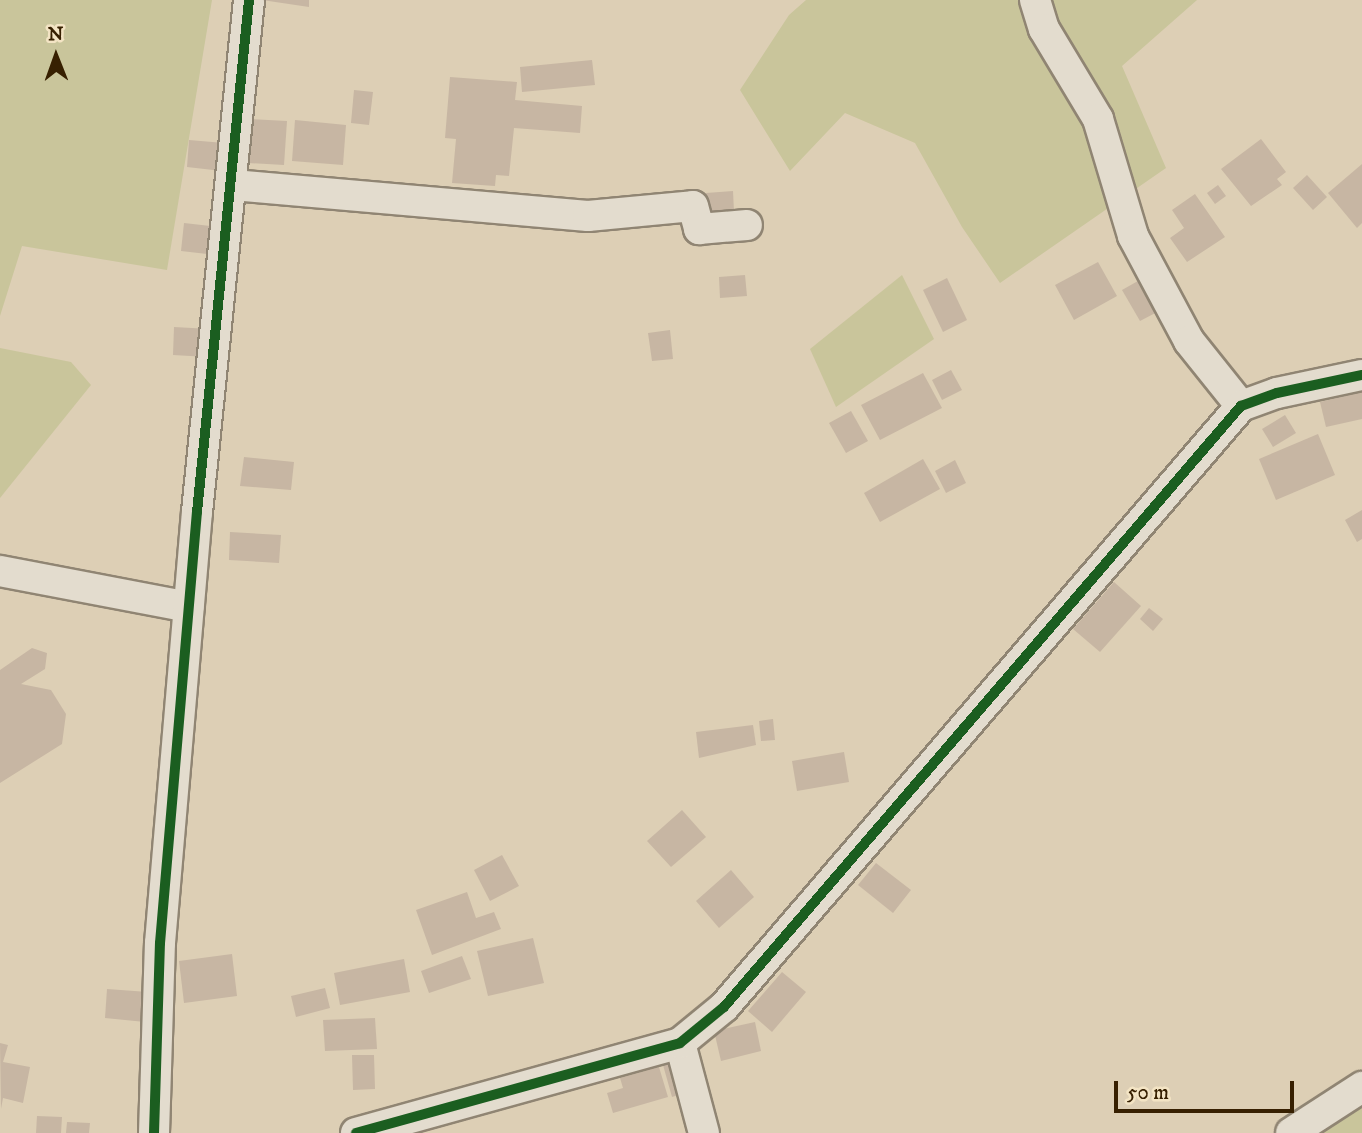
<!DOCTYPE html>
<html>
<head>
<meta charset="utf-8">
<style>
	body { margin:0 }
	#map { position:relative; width:1362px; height:1133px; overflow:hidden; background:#ddcfb5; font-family:"IM FELL DW Pica",serif }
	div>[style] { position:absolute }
	.green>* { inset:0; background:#c9c59b }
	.building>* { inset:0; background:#c7b6a3 }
	.roads { filter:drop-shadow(2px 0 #908573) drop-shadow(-2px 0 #908573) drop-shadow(0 2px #908573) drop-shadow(0 -2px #908573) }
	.minor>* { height:30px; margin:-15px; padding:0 15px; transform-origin:15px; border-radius:15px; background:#e3dcce }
	.cycleway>* { height:10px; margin:-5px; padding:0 5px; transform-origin:5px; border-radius:5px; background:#1b5e20 }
	span { translate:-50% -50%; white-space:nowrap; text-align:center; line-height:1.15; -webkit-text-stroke:7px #f3e4c4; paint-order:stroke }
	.north { position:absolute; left:21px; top:21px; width:70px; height:70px; -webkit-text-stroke:5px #f3e4c4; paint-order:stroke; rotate:359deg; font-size:19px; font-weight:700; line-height:28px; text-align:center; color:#372001 }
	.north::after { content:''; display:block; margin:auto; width:24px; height:32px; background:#372001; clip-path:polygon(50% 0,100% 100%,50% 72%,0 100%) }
	.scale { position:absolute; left:1114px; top:1081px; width:180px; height:32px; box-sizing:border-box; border:4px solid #372001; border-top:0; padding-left:9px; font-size:21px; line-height:24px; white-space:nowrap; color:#372001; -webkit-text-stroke:5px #f3e4c4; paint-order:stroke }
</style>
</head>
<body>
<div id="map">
	<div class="green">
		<div style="clip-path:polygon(0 0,212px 0,167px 270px,22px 246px,0 316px)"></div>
		<div style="clip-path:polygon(806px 0,1197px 0,1122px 66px,1166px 168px,1000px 283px,962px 227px,915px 143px,845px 113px,790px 171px,740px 90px,789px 15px)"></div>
		<div style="clip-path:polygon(902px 275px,934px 339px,836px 407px,810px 349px)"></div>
		<div style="clip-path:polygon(0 348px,71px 362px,91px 385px,0 498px)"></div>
		<div style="clip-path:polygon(1362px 1099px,1362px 1133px,1306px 1133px)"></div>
	</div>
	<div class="building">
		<div style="clip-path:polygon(262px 0,309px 0,309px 7px)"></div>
		<div style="clip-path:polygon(592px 60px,595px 85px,522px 92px,520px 67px)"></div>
		<div style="clip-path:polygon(450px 77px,517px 82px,515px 100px,582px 106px,580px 133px,514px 128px,509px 176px,496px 175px,495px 186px,452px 183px,456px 139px,445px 138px)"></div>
		<div style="clip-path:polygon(354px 90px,373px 92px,369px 125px,351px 123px)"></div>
		<div style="clip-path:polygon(250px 119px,287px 121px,284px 165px,248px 163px)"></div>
		<div style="clip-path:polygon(295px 120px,346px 125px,343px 165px,292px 161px)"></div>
		<div style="clip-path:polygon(1261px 139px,1286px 172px,1277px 179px,1282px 185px,1251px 206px,1221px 169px)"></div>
		<div style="clip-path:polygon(189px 140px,224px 143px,222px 171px,187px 167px)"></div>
		<div style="clip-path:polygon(1362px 164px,1362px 223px,1357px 228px,1328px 193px)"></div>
		<div style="clip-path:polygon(1307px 175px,1327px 197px,1313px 210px,1293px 188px)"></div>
		<div style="clip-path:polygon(1218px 185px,1226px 196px,1215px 204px,1207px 193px)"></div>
		<div style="clip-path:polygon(733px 191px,734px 212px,708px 213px,706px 193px)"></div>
		<div style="clip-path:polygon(1195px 194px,1225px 237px,1187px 262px,1170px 238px,1184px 228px,1172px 210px)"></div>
		<div style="clip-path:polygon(184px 223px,219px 227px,216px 255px,181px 251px)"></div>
		<div style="clip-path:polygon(1098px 262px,1117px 296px,1074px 320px,1055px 285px)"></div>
		<div style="clip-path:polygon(745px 275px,747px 296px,720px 298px,719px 277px)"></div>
		<div style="clip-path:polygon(1145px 277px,1163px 309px,1140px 321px,1122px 290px)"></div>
		<div style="clip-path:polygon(947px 278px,967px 320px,943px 332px,923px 290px)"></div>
		<div style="clip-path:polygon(174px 327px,210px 329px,208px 357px,173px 355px)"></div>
		<div style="clip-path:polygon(670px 330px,673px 359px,652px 361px,648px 333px)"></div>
		<div style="clip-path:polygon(951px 370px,962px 390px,942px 400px,932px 380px)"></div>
		<div style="clip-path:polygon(923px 373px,942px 408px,880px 440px,861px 405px)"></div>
		<div style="clip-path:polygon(1362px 392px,1362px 419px,1326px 427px,1320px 402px)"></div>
		<div style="clip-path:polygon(851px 411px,868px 441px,846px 453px,829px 423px)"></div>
		<div style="clip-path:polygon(1285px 415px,1296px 433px,1273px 447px,1262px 429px)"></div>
		<div style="clip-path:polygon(1318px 434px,1335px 475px,1276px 500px,1259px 459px)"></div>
		<div style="clip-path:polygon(244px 457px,294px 462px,291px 490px,240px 486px)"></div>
		<div style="clip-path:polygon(923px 459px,940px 489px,880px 522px,864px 493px)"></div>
		<div style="clip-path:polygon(955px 460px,966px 483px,946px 493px,935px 471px)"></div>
		<div style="clip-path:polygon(1362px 510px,1362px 539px,1357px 542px,1345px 520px)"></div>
		<div style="clip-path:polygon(230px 532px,281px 535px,279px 563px,229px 560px)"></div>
		<div style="clip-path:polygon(1114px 582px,1141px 606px,1100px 652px,1073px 629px)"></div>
		<div style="clip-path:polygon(1149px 608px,1163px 619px,1153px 631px,1140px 619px)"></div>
		<div style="clip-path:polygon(32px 648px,47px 653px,45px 669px,21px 684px,51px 690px,66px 714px,62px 744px,0 783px,0 670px)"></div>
		<div style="clip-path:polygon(773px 719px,775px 740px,761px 741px,759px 721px)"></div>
		<div style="clip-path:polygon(753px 725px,756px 745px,699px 758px,696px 732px)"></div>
		<div style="clip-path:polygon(844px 752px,849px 782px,797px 791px,792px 761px)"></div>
		<div style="clip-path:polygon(682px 810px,706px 837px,671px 867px,647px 841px)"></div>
		<div style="clip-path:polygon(502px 855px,519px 886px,490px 901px,474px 870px)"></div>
		<div style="clip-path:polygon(876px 863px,911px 890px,893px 913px,858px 885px)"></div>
		<div style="clip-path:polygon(731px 870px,754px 897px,719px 928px,696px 901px)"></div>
		<div style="clip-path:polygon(467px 892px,476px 918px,494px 912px,501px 929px,432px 955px,416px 910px)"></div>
		<div style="clip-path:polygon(533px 938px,544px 983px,488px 996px,477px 951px)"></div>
		<div style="clip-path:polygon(232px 954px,237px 996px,184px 1003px,179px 961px)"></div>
		<div style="clip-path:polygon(462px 956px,471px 979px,429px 993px,421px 971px)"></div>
		<div style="clip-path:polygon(404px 959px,410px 992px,340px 1005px,334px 973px)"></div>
		<div style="clip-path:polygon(782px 972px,806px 992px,772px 1032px,748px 1011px)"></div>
		<div style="clip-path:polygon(325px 988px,330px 1008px,296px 1017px,291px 996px)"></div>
		<div style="clip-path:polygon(107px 989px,148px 992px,145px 1022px,105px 1018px)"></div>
		<div style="clip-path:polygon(375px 1018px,377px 1049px,325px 1051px,323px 1020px)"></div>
		<div style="clip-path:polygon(755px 1022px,761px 1051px,721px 1061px,714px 1031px)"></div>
		<div style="clip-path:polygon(0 1043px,8px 1045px,3px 1062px,30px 1067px,23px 1103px,3px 1098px,1px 1109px)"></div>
		<div style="clip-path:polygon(352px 1055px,374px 1055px,375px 1089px,353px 1090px)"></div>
		<div style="clip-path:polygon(675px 1061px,685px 1093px,672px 1097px,663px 1065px)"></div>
		<div style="clip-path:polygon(659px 1067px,668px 1097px,613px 1113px,607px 1093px,623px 1088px,620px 1078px)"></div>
		<div style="clip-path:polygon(37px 1116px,62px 1117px,61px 1133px,36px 1133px)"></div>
		<div style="clip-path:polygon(67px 1122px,90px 1123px,89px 1133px,66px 1133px)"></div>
	</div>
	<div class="roads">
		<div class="minor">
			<div style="left:1035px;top:0;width:30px;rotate:73deg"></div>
			<div style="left:1044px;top:29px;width:105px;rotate:59deg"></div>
			<div style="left:1098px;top:119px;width:122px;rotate:73.3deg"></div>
			<div style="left:1133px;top:236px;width:119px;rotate:61.9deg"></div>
			<div style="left:1189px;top:341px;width:83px;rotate:51.3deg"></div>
			<div style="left:233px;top:185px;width:356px;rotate:5deg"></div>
			<div style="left:588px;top:216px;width:105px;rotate:-5.4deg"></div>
			<div style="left:693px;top:206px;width:24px;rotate:75deg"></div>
			<div style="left:699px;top:229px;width:48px;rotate:-4.8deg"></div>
			<div style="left:0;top:571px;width:192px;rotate:10.8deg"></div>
			<div style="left:680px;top:1043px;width:93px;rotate:75.1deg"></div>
			<div style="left:154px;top:1133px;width:190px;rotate:-88.2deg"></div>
			<div style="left:160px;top:943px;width:433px;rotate:-85.1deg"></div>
			<div style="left:197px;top:512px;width:515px;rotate:-84.2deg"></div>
			<div style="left:356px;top:1133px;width:336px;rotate:-15.5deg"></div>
			<div style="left:680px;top:1043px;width:57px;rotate:-39.3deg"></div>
			<div style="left:724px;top:1007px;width:793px;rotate:-49.3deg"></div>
			<div style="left:1241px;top:406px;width:38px;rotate:-20deg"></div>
			<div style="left:1277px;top:393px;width:87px;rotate:-12deg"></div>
			<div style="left:1291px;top:1133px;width:85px;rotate:-32.9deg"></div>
		</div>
	</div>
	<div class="cycleway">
		<div style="left:154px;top:1133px;width:190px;rotate:-88.2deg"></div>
		<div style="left:160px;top:943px;width:433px;rotate:-85.1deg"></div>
		<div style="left:197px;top:512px;width:515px;rotate:-84.2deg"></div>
		<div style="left:356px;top:1133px;width:336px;rotate:-15.5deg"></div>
		<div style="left:680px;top:1043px;width:57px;rotate:-39.3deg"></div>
		<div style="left:724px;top:1007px;width:793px;rotate:-49.3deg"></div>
		<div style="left:1241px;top:406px;width:38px;rotate:-20deg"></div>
		<div style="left:1277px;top:393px;width:87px;rotate:-12deg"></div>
	</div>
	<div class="north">N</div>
	<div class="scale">50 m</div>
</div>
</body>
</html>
